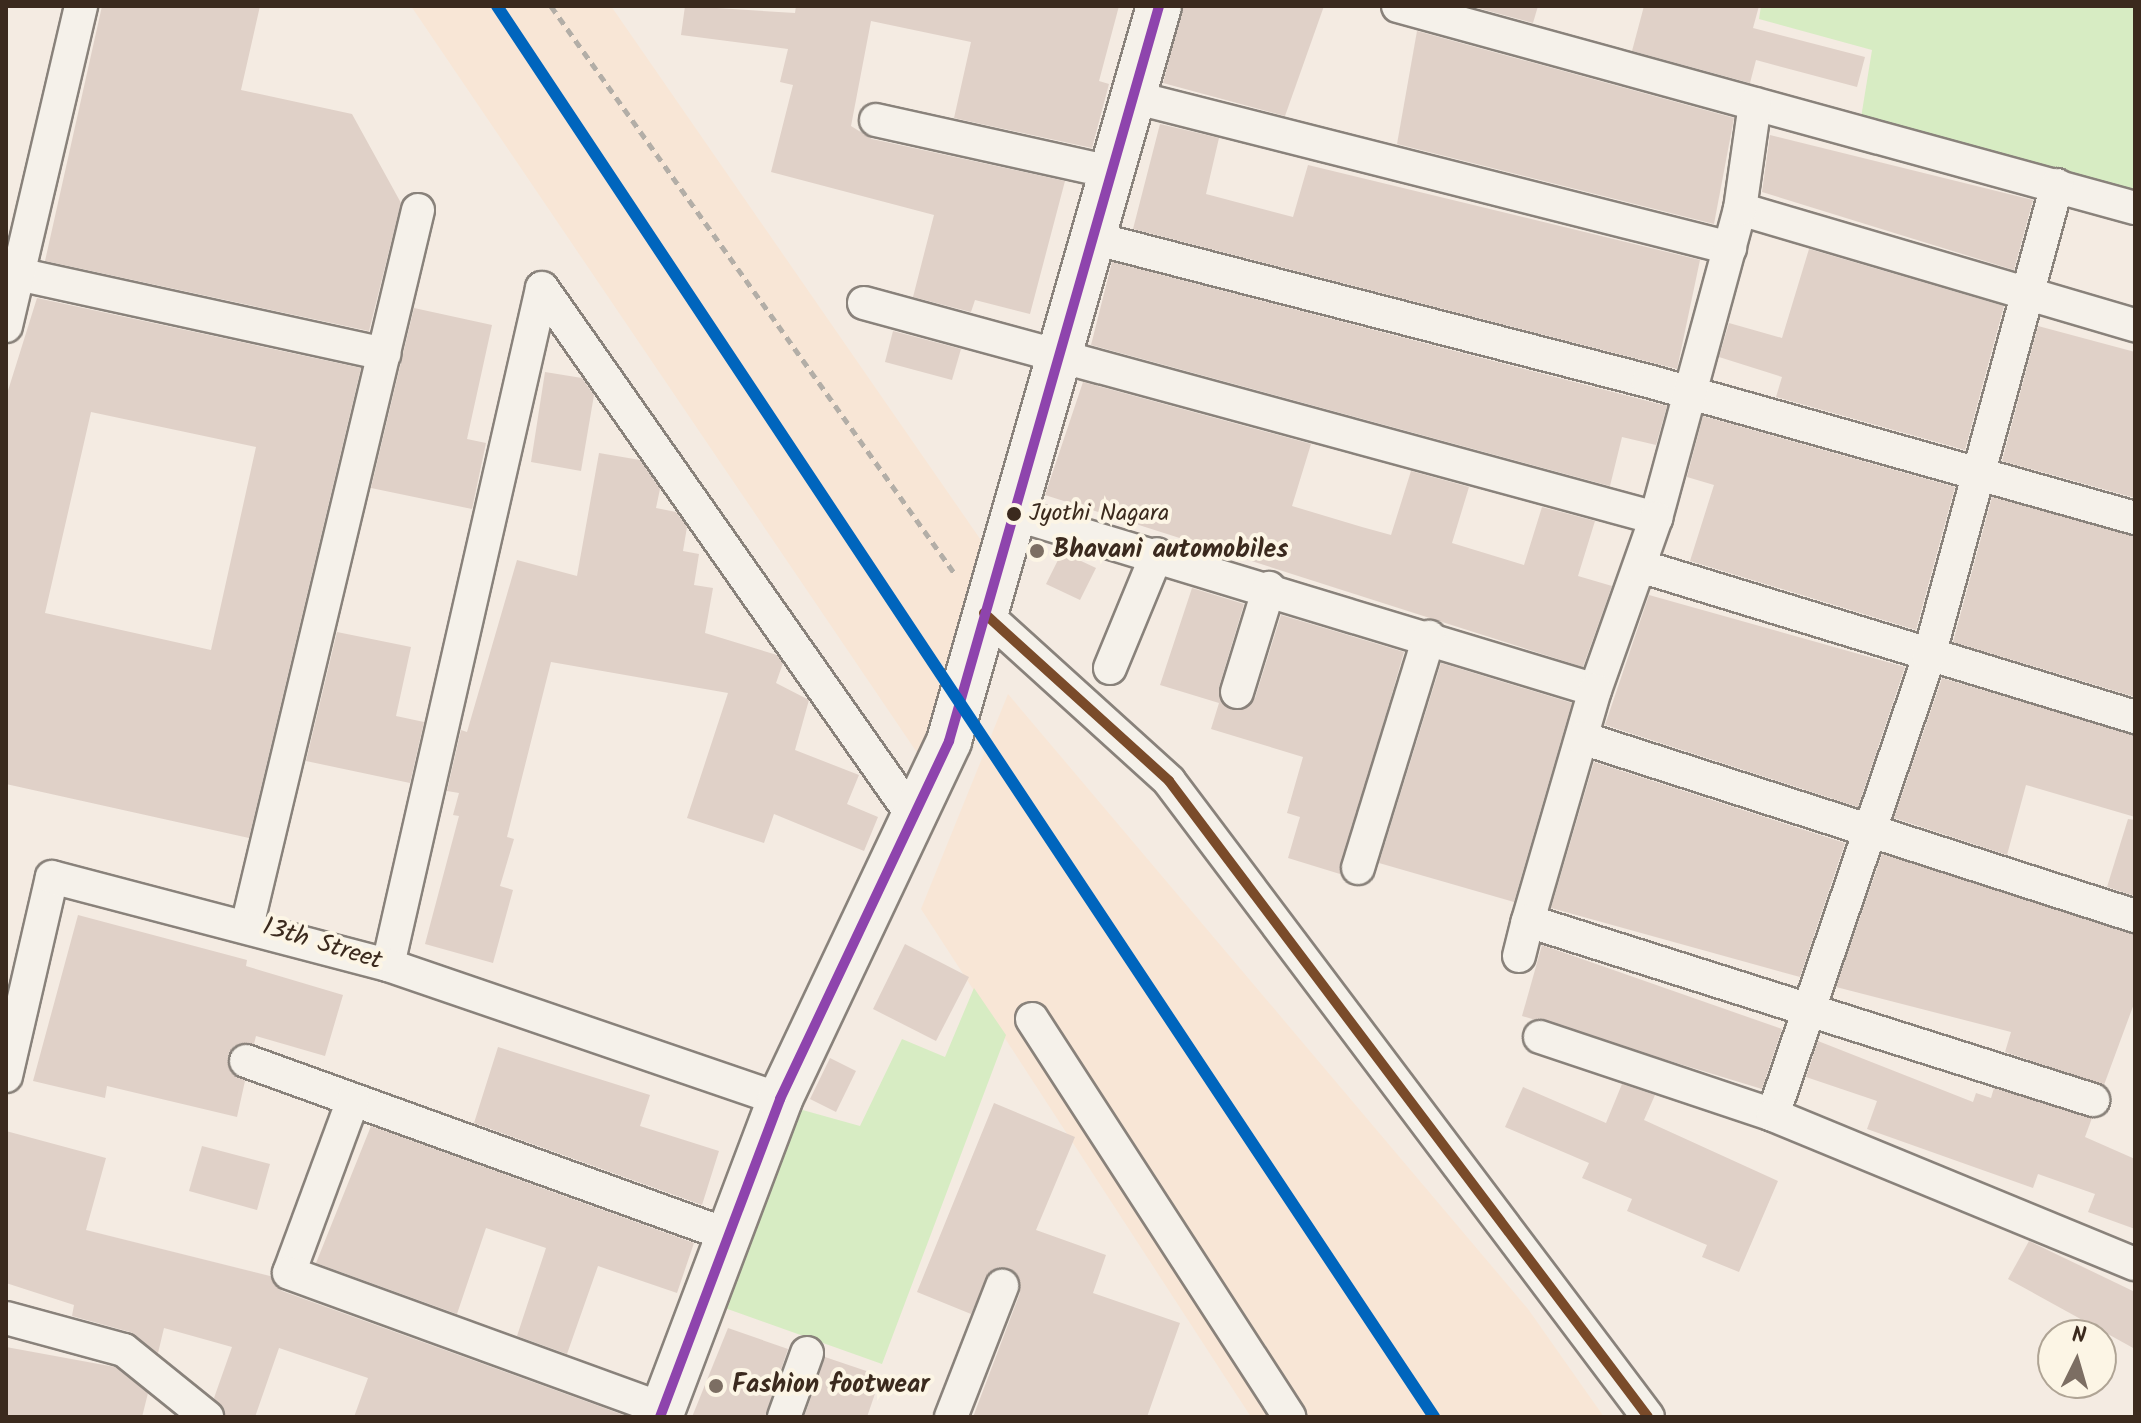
<!DOCTYPE html>
<html>
<head>
<meta charset="utf-8">
<style>
	body { margin:0 }
	#map { position:relative; width:2141px; height:1423px; overflow:hidden; background:#f4ebe2; font-family:Kalam,sans-serif }
	div>[style] { position:absolute }
	.built>* { inset:0; background:#f8e6d6 }
	.green>* { inset:0; background:#d7ecc3 }
	.building>* { inset:0; background:#e0d1c8 }
	.path>* { height:5px; margin-top:-2.5px; transform-origin:0; background:repeating-linear-gradient(90deg,#b3aea7 0 8px,transparent 0 14px) }
	.roads { filter:drop-shadow(2px 0 #89827b) drop-shadow(-2px 0 #89827b) drop-shadow(0 2px #89827b) drop-shadow(0 -2px #89827b) }
	.street>* { height:32px; margin:-16px; padding:0 16px; transform-origin:16px; border-radius:16px; background:#f5f1ea }
	.secondary>* { height:44px; margin:-22px; padding:0 22px; transform-origin:22px; border-radius:22px; background:#f5f1ea }
	.rail>* { height:6px; margin-top:-3px; transform-origin:0; background:repeating-linear-gradient(90deg,#b3aea7 0 12px,transparent 0 18px) }
	.bus-1>* { height:10px; margin:-5px; padding:0 5px; transform-origin:5px; border-radius:5px; background:#7a4b2a }
	.bus-2>* { height:10px; margin:-5px; padding:0 5px; transform-origin:5px; border-radius:5px; background:#8e44ad }
	.rail-1>* { height:12px; margin:-6px; padding:0 6px; transform-origin:6px; border-radius:6px; background:#0065bd }
	.dots>* { width:22px; height:22px; translate:-50% -50%; box-sizing:border-box; border:4px solid #fcf5e5; border-radius:50% }
	span { translate:-50% -50%; white-space:nowrap; text-align:center; line-height:1.15; -webkit-text-stroke:8px #fcf5e5; paint-order:stroke }
	.bus-label { font-size:24px; color:#3b2a1e }
	.left { translate:0 -50%; text-align:left }
	.poi-label { font-size:26px; color:#3b2a1e; font-weight:700 }
	.street-label { font-size:26px; color:#3b2a1e }
	.frame { position:absolute; inset:0; border:8px solid #3b2a1e; pointer-events:none }
	.north { position:absolute; left:2037px; top:1319px; width:80px; height:80px; box-sizing:border-box; background:#fcf5e5; border:2px solid #afa495; border-radius:50%; rotate:5deg; font-size:22px; font-weight:700; line-height:32px; text-align:center; color:#3b2a1e }
	.north::after { content:''; display:block; margin:auto; width:28px; height:36px; background:#7c6e63; clip-path:polygon(50% 0,100% 100%,50% 72%,0 100%) }
</style>
</head>
<body>
<div id="map">
	<div class="built">
		<div style="clip-path:polygon(411px 6px,611px 6px,985px 546px,920px 757px)"></div>
		<div style="clip-path:polygon(1008px 694px,1528px 1309px,1604px 1417px,1251px 1417px,921px 909px)"></div>
	</div>
	<div class="green">
		<div style="clip-path:polygon(1761px 6px,2135px 6px,2135px 199px,1859px 130px,1872px 50px,1759px 19px)"></div>
		<div style="clip-path:polygon(974px 988px,1006px 1035px,882px 1364px,722px 1307px,799px 1109px,860px 1126px,902px 1039px,945px 1057px)"></div>
	</div>
	<div class="building">
		<div style="clip-path:polygon(102px 6px,260px 6px,241px 90px,352px 114px,401px 203px,369px 331px,45px 261px)"></div>
		<div style="clip-path:polygon(685px 6px,795px 13px,796px 6px,1119px 6px,1099px 81px,1109px 84px,1092px 148px,954px 118px,971px 42px,871px 21px,851px 126px,872px 139px,1065px 181px,1030px 314px,975px 300px,971px 312px,913px 297px,934px 215px,771px 172px,793px 85px,780px 82px,788px 49px,681px 35px)"></div>
		<div style="clip-path:polygon(1183px 6px,1324px 6px,1285px 116px,1163px 83px)"></div>
		<div style="clip-path:polygon(1470px 6px,1538px 6px,1533px 23px)"></div>
		<div style="clip-path:polygon(1644px 6px,1759px 6px,1753px 28px,1865px 57px,1857px 87px,1756px 60px,1750px 83px,1632px 51px)"></div>
		<div style="clip-path:polygon(1417px 31px,1734px 118px,1714px 224px,1397px 144px)"></div>
		<div style="clip-path:polygon(1160px 124px,1219px 138px,1206px 194px,1293px 217px,1308px 165px,1700px 260px,1677px 369px,1133px 229px)"></div>
		<div style="clip-path:polygon(1770px 135px,2033px 200px,2014px 270px,1762px 192px)"></div>
		<div style="clip-path:polygon(1809px 249px,2004px 306px,1965px 450px,1776px 397px,1782px 377px,1719px 357px,1729px 323px,1782px 338px)"></div>
		<div style="clip-path:polygon(1112px 262px,1667px 406px,1656px 445px,1622px 437px,1610px 486px,1091px 345px)"></div>
		<div style="clip-path:polygon(evenodd,37px 298px,361px 368px,249px 838px,6px 784px,6px 397px,37px 298px,91px 412px,256px 447px,211px 650px,45px 613px,91px 412px)"></div>
		<div style="clip-path:polygon(414px 308px,492px 325px,467px 439px,486px 443px,472px 509px,371px 488px)"></div>
		<div style="clip-path:polygon(2038px 326px,2135px 352px,2135px 498px,2002px 461px)"></div>
		<div style="clip-path:polygon(893px 331px,961px 349px,952px 380px,885px 362px)"></div>
		<div style="clip-path:polygon(545px 372px,582px 378px,594px 395px,581px 471px,531px 462px)"></div>
		<div style="clip-path:polygon(1083px 382px,1311px 444px,1292px 506px,1362px 527px,1391px 535px,1411px 471px,1469px 487px,1452px 543px,1524px 565px,1542px 507px,1595px 521px,1578px 576px,1612px 586px,1583px 667px,1045px 495px)"></div>
		<div style="clip-path:polygon(1703px 416px,1955px 487px,1916px 630px,1690px 561px,1714px 485px,1687px 477px)"></div>
		<div style="clip-path:polygon(599px 453px,640px 460px,660px 489px,656px 508px,676px 512px,687px 527px,683px 551px,699px 554px,694px 585px,713px 588px,705px 633px,777px 655px,783px 663px,776px 683px,809px 700px,795px 750px,859px 775px,847px 804px,878px 817px,864px 851px,774px 814px,764px 843px,687px 818px,728px 693px,551px 662px,507px 837px,514px 839px,500px 886px,513px 890px,493px 963px,425px 944px,459px 816px,453px 815px,459px 793px,447px 791px,461px 730px,467px 732px,517px 560px,577px 576px)"></div>
		<div style="clip-path:polygon(1992px 497px,2135px 536px,2135px 697px,1953px 642px)"></div>
		<div style="clip-path:polygon(1062px 552px,1096px 568px,1080px 600px,1046px 584px)"></div>
		<div style="clip-path:polygon(1192px 588px,1244px 604px,1219px 687px,1232px 710px,1255px 698px,1281px 615px,1404px 652px,1340px 874px,1288px 858px,1300px 817px,1287px 813px,1303px 757px,1211px 729px,1219px 703px,1160px 685px)"></div>
		<div style="clip-path:polygon(1649px 595px,1905px 667px,1858px 807px,1605px 725px)"></div>
		<div style="clip-path:polygon(337px 632px,411px 647px,396px 716px,424px 722px,410px 783px,306px 761px)"></div>
		<div style="clip-path:polygon(1441px 663px,1572px 703px,1514px 902px,1379px 863px)"></div>
		<div style="clip-path:polygon(1942px 678px,2135px 735px,2135px 817px,2026px 785px,2007px 855px,1894px 818px)"></div>
		<div style="clip-path:polygon(1594px 762px,1845px 843px,1800px 977px,1551px 908px)"></div>
		<div style="clip-path:polygon(2128px 819px,2135px 820px,2135px 896px,2107px 887px)"></div>
		<div style="clip-path:polygon(1882px 854px,2135px 934px,2135px 1001px,2104px 1085px,2005px 1052px,2011px 1032px,1836px 987px)"></div>
		<div style="clip-path:polygon(78px 915px,247px 960px,246px 966px,343px 995px,325px 1056px,256px 1036px,254px 1044px,234px 1046px,228px 1065px,245px 1081px,237px 1117px,107px 1086px,105px 1098px,33px 1081px)"></div>
		<div style="clip-path:polygon(905px 944px,969px 977px,936px 1041px,873px 1009px)"></div>
		<div style="clip-path:polygon(1542px 945px,1782px 1029px,1762px 1089px,1522px 1016px)"></div>
		<div style="clip-path:polygon(1818px 1041px,1973px 1102px,1976px 1093px,1991px 1098px,1994px 1088px,2092px 1118px,2085px 1137px,2135px 1159px,2135px 1229px,2088px 1212px,2095px 1194px,2038px 1174px,2033px 1188px,1867px 1129px,1877px 1101px,1806px 1077px)"></div>
		<div style="clip-path:polygon(498px 1047px,650px 1095px,640px 1126px,719px 1151px,702px 1205px,474px 1123px)"></div>
		<div style="clip-path:polygon(830px 1058px,856px 1071px,836px 1112px,810px 1099px)"></div>
		<div style="clip-path:polygon(1622px 1084px,1655px 1095px,1644px 1120px,1778px 1181px,1739px 1272px,1702px 1257px,1707px 1245px,1627px 1211px,1632px 1199px,1582px 1178px,1589px 1163px,1505px 1127px,1523px 1087px,1606px 1123px)"></div>
		<div style="clip-path:polygon(994px 1103px,1075px 1137px,1036px 1230px,1106px 1255px,1093px 1293px,1180px 1323px,1147px 1417px,973px 1417px,1020px 1293px,1017px 1275px,1008px 1268px,990px 1272px,971px 1314px,917px 1292px)"></div>
		<div style="clip-path:polygon(371px 1126px,694px 1243px,677px 1293px,598px 1266px,567px 1354px,517px 1336px,546px 1248px,486px 1228px,457px 1314px,316px 1263px)"></div>
		<div style="clip-path:polygon(6px 1131px,106px 1158px,86px 1230px,270px 1276px,282px 1291px,629px 1417px,354px 1417px,368px 1378px,279px 1348px,255px 1417px,226px 1417px,214px 1398px,232px 1347px,164px 1328px,158px 1353px,130px 1332px,72px 1316px,74px 1305px,6px 1283px)"></div>
		<div style="clip-path:polygon(202px 1146px,270px 1164px,257px 1210px,189px 1191px)"></div>
		<div style="clip-path:polygon(2029px 1241px,2135px 1292px,2135px 1349px,2008px 1279px)"></div>
		<div style="clip-path:polygon(728px 1328px,788px 1349px,765px 1417px,692px 1417px)"></div>
		<div style="clip-path:polygon(6px 1347px,115px 1367px,148px 1393px,142px 1417px,6px 1417px)"></div>
		<div style="clip-path:polygon(825px 1357px,881px 1376px,867px 1417px,804px 1417px)"></div>
	</div>
	<div class="path">
		<div style="left:551px;top:6px;width:697px;rotate:54.58deg"></div>
	</div>
	<div class="roads">
		<div class="street">
			<div style="left:1398px;top:6px;width:764px;rotate:15.33deg"></div>
			<div style="left:1133px;top:97px;width:616px;rotate:14.19deg"></div>
			<div style="left:876px;top:120px;width:240px;rotate:12.5deg"></div>
			<div style="left:1740px;top:209px;width:412px;rotate:16.4deg"></div>
			<div style="left:1093px;top:238px;width:573px;rotate:14.45deg"></div>
			<div style="left:1648px;top:381px;width:506px;rotate:15.71deg"></div>
			<div style="left:18px;top:274px;width:375px;rotate:12.3deg"></div>
			<div style="left:864px;top:303px;width:821px;rotate:15.19deg"></div>
			<div style="left:1656px;top:518px;width:320px;rotate:-74.8deg"></div>
			<div style="left:1740px;top:209px;width:106px;rotate:-81.9deg"></div>
			<div style="left:6px;top:326px;width:329px;rotate:-76.8deg"></div>
			<div style="left:1011px;top:513px;width:610px;rotate:16.86deg"></div>
			<div style="left:1656px;top:518px;width:182px;rotate:109.5deg"></div>
			<div style="left:1595px;top:690px;width:241px;rotate:106.2deg"></div>
			<div style="left:1528px;top:921px;width:593px;rotate:17.58deg"></div>
			<div style="left:1640px;top:566px;width:518px;rotate:16.96deg"></div>
			<div style="left:984px;top:613px;width:250px;rotate:42.2deg"></div>
			<div style="left:1169px;top:781px;width:796px;rotate:53.01deg"></div>
			<div style="left:1110px;top:668px;width:123px;rotate:-67.6deg"></div>
			<div style="left:1237px;top:692px;width:109px;rotate:-72.9deg"></div>
			<div style="left:1582px;top:738px;width:581px;rotate:17.84deg"></div>
			<div style="left:1358px;top:868px;width:242px;rotate:-72.9deg"></div>
			<div style="left:248px;top:922px;width:732px;rotate:-76.57deg"></div>
			<div style="left:1519px;top:956px;width:36px;rotate:-76deg"></div>
			<div style="left:388px;top:965px;width:694px;rotate:-77.18deg"></div>
			<div style="left:542px;top:288px;width:645px;rotate:54.91deg"></div>
			<div style="left:1032px;top:1019px;width:474px;rotate:57.1deg"></div>
			<div style="left:1540px;top:1037px;width:246px;rotate:18.5deg"></div>
			<div style="left:1773px;top:1115px;width:485px;rotate:-71.2deg"></div>
			<div style="left:1929px;top:656px;width:488px;rotate:-74.8deg"></div>
			<div style="left:246px;top:1061px;width:512px;rotate:19.85deg"></div>
			<div style="left:6px;top:1076px;width:204px;rotate:-77deg"></div>
			<div style="left:52px;top:877px;width:347px;rotate:14.7deg"></div>
			<div style="left:388px;top:965px;width:414px;rotate:18.9deg"></div>
			<div style="left:353px;top:1100px;width:184px;rotate:110.3deg"></div>
			<div style="left:289px;top:1273px;width:398px;rotate:20deg"></div>
			<div style="left:1773px;top:1115px;width:391px;rotate:22.4deg"></div>
			<div style="left:6px;top:1318px;width:122px;rotate:15.2deg"></div>
			<div style="left:124px;top:1350px;width:107px;rotate:38.9deg"></div>
			<div style="left:784px;top:1417px;width:68px;rotate:-70.2deg"></div>
			<div style="left:951px;top:1417px;width:141px;rotate:-68.7deg"></div>
		</div>
		<div class="secondary">
			<div style="left:660px;top:1417px;width:340px;rotate:-69.3deg"></div>
			<div style="left:780px;top:1099px;width:396px;rotate:-64.7deg"></div>
			<div style="left:949px;top:741px;width:764px;rotate:-74.05deg"></div>
		</div>
	</div>
	<div class="rail">
		<div style="left:497px;top:6px;width:1694px;rotate:56.41deg"></div>
	</div>
	<div class="bus-1">
		<div style="left:984px;top:613px;width:250px;rotate:42.2deg"></div>
		<div style="left:1169px;top:781px;width:796px;rotate:53.01deg"></div>
	</div>
	<div class="bus-2">
		<div style="left:660px;top:1417px;width:340px;rotate:-69.3deg"></div>
		<div style="left:780px;top:1099px;width:396px;rotate:-64.7deg"></div>
		<div style="left:949px;top:741px;width:764px;rotate:-74.05deg"></div>
	</div>
	<div class="rail-1">
		<div style="left:497px;top:6px;width:1694px;rotate:56.41deg"></div>
	</div>
	<div class="dots">
		<div style="left:1014px;top:514px;background:#3b2a1e"></div>
		<div style="left:1037px;top:551px;background:#7c6e63"></div>
		<div style="left:716px;top:1386px;background:#7c6e63"></div>
	</div>
	<div class="bus-label">
		<span class="left" style="left:1029px;top:514px">Jyothi Nagara</span>
	</div>
	<div class="poi-label">
		<span class="left" style="left:1053px;top:551px">Bhavani automobiles</span>
		<span class="left" style="left:732px;top:1386px">Fashion footwear</span>
	</div>
	<div class="street-label">
		<span style="left:322px;top:945px;rotate:17deg">13th Street</span>
	</div>
	<div class="frame"></div>
	<div class="north">N</div>
</div>
</body>
</html>
